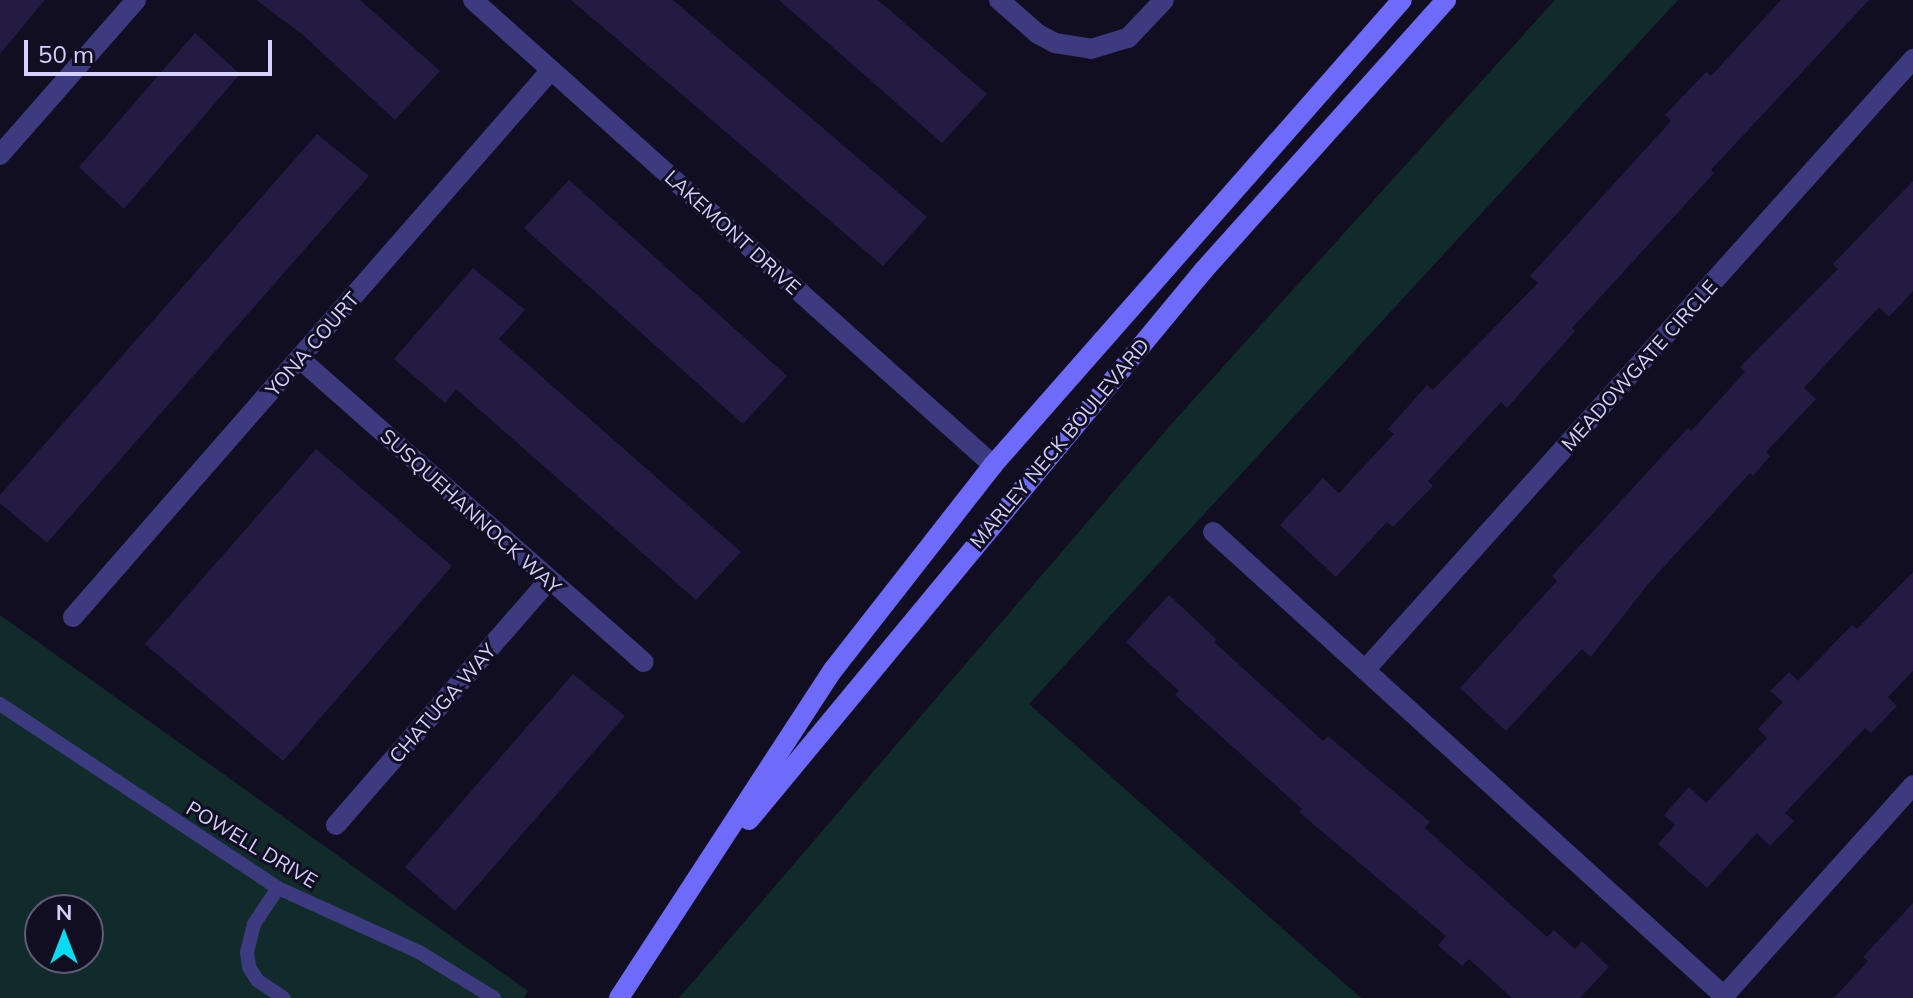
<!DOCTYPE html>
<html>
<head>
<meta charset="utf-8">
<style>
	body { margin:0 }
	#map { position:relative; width:1913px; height:998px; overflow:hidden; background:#110e22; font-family:Mulish,sans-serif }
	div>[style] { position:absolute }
	.green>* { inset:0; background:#112b2a }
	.building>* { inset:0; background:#231b42 }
	.service>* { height:14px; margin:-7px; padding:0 7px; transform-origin:7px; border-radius:7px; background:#3d3b7f }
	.minor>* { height:20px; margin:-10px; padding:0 10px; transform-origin:10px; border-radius:10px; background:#3d3b7f }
	.secondary>* { height:20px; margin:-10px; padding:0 10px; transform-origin:10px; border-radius:10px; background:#6e6afa }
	span { translate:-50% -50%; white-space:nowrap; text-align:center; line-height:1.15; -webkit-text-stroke:6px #110e22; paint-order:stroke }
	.street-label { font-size:20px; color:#d5d0fe }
	.north { position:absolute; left:24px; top:894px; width:80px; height:80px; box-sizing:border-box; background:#110e22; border:2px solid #5f5c7a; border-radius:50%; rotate:0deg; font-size:22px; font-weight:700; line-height:32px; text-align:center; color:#d5d0fe }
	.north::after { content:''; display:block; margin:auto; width:28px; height:36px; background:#08dbf2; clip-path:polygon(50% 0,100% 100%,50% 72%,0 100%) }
	.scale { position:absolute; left:24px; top:40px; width:248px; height:36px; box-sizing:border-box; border:4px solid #d5d0fe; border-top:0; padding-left:10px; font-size:24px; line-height:28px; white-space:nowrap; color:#d5d0fe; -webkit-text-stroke:6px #110e22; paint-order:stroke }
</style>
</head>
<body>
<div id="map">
	<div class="green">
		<div style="clip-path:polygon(1555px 0,1678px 0,1029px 704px,1361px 998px,679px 998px,1175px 420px)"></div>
		<div style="clip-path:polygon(evenodd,0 615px,528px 991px,524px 998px,0 998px,0 615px,40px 910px,88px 910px,88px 958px,40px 958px,40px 910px)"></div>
	</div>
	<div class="building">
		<div style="clip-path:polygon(0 0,45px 0,0 54px)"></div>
		<div style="clip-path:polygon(256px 0,360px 0,440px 71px,395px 120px,303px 35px)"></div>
		<div style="clip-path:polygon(571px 0,673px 0,927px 217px,883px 266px)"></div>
		<div style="clip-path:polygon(779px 0,878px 0,987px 94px,942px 143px)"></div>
		<div style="clip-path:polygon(1781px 0,1869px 0,1711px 170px,1714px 173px,1572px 328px,1575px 331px,1507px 408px,1501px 402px,1428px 481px,1433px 486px,1393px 527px,1387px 522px,1336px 577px,1280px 525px,1323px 478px,1339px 493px,1394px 434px,1388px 429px,1427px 385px,1433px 390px,1538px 283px,1530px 276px,1671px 121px,1665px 115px,1706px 72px,1711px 76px)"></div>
		<div style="clip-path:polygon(195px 33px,240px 74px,124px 209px,79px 167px)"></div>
		<div style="clip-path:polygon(317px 134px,369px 176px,47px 543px,0 503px,0 495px)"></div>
		<div style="clip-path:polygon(569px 180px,787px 376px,743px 424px,524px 228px)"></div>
		<div style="clip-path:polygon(1913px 181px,1913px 291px,1889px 317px,1879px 307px,1825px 365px,1804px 388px,1816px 399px,1766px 452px,1770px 456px,1753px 476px,1750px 473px,1648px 584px,1591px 657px,1582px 649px,1506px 731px,1460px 688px,1557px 581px,1552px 576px,1688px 428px,1691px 431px,1745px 372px,1740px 367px,1838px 269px,1833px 264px)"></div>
		<div style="clip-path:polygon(473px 268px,525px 310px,499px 339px,741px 552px,696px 600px,456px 389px,445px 403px,394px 359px)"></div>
		<div style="clip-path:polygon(316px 449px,452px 566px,283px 761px,145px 644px)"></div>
		<div style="clip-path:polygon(1913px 572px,1913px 671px,1888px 697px,1897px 706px,1871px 733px,1865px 728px,1785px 813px,1794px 821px,1770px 846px,1757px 833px,1707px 888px,1658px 844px,1675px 825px,1664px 815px,1689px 787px,1706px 803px,1767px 738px,1758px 729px,1783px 702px,1770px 691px,1789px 672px,1798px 681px,1852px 625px,1857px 629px)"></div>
		<div style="clip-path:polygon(1169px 595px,1216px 639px,1214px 642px,1323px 741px,1328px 736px,1430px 822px,1425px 828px,1547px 937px,1554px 930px,1575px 949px,1582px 941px,1609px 967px,1580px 998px,1512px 998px,1469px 959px,1462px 966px,1438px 945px,1446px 936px,1299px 812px,1302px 809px,1175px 695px,1179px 691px,1126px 642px)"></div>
		<div style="clip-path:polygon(573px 674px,625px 716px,455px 911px,405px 867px)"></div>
		<div style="clip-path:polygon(1913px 903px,1913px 998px,1834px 998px,1868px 961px,1863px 957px)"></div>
	</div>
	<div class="service">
		<div style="left:0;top:704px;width:333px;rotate:33.5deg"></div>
		<div style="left:278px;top:888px;width:155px;rotate:24.4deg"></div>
		<div style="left:419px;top:952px;width:88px;rotate:31.5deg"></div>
		<div style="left:278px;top:888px;width:43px;rotate:123.7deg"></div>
		<div style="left:254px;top:924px;width:29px;rotate:104deg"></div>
		<div style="left:247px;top:952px;width:15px;rotate:82deg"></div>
		<div style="left:249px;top:967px;width:15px;rotate:58deg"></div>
		<div style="left:257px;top:980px;width:32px;rotate:34deg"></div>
	</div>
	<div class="minor">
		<div style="left:473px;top:0;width:698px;rotate:41.8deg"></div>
		<div style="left:999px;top:0;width:52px;rotate:41.1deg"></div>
		<div style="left:1038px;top:34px;width:19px;rotate:28deg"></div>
		<div style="left:1055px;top:43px;width:36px;rotate:9deg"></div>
		<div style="left:1091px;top:49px;width:39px;rotate:-17deg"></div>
		<div style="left:1128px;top:38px;width:52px;rotate:-46.5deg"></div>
		<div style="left:0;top:155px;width:206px;rotate:-48.7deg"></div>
		<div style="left:300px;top:359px;width:458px;rotate:41.4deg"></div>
		<div style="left:1213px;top:532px;width:690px;rotate:42.24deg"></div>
		<div style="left:1724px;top:996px;width:283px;rotate:-48.1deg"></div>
		<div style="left:73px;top:617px;width:726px;rotate:-48.85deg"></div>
		<div style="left:1365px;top:670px;width:821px;rotate:-48.11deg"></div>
		<div style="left:336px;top:825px;width:325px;rotate:-49deg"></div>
	</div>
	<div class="secondary">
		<div style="left:749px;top:820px;width:712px;rotate:-50.41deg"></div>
		<div style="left:1203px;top:271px;width:364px;rotate:-48.1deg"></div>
		<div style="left:619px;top:998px;width:392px;rotate:-56.9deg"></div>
		<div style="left:833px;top:670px;width:260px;rotate:-52deg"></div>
		<div style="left:993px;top:465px;width:619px;rotate:-48.67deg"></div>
	</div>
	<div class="street-label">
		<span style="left:733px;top:232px;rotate:42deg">LAKEMONT DRIVE</span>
		<span style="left:312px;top:344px;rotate:-49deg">YONA COURT</span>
		<span style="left:1639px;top:365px;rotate:-48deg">MEADOWGATE CIRCLE</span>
		<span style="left:1059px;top:443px;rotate:-50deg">MARLEY NECK BOULEVARD</span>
		<span style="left:471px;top:511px;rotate:42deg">SUSQUEHANNOCK WAY</span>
		<span style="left:442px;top:703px;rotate:-49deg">CHATUGA WAY</span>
		<span style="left:252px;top:844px;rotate:31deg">POWELL DRIVE</span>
	</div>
	<div class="north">N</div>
	<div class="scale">50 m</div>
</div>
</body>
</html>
